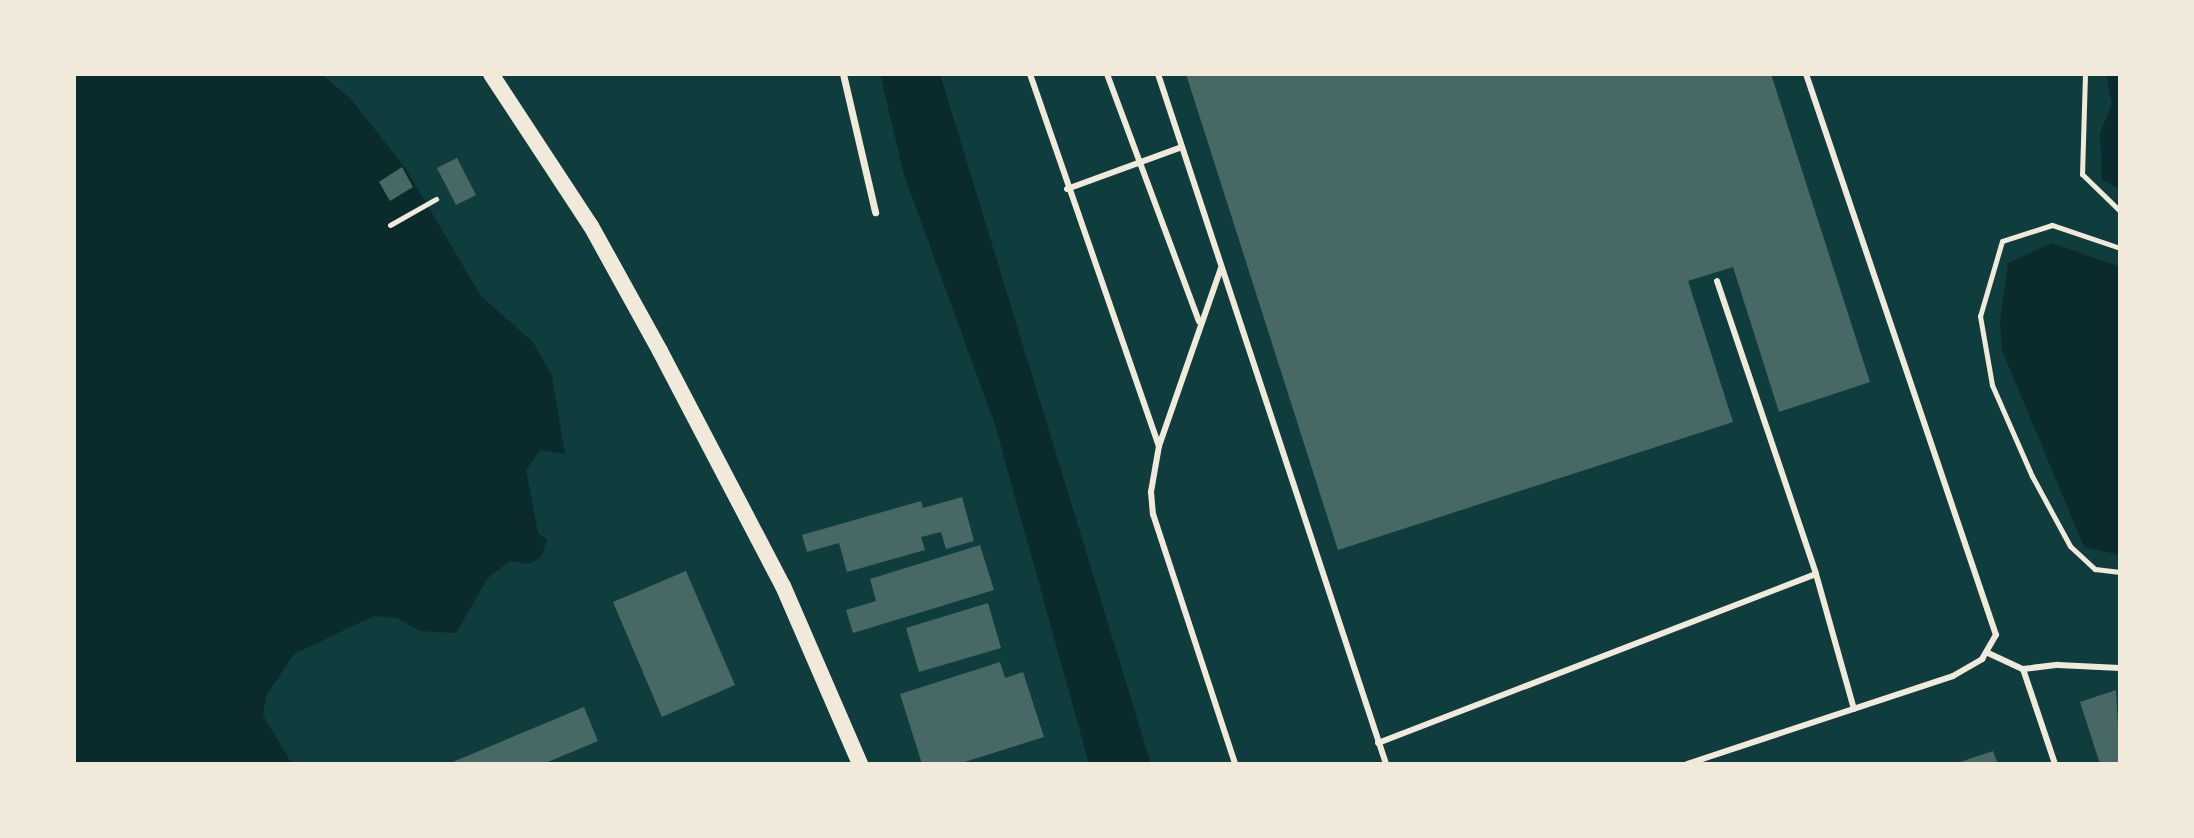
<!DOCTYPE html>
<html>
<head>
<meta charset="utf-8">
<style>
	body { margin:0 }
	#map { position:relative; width:2194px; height:838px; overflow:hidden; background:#0f3d3e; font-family:Signika,sans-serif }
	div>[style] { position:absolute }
	.water>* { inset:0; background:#0a2a2b }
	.building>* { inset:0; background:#486865 }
	.path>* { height:5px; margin:-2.5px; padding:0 2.5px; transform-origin:2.5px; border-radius:2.5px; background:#f1e9da }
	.service>* { height:6px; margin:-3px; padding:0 3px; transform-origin:3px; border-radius:3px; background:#f1e9da }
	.pedestrian>* { height:7px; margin:-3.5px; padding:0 3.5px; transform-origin:3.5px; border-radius:3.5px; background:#f1e9da }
	.secondary>* { height:16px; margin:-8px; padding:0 8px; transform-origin:8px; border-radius:8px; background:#f1e9da }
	span { translate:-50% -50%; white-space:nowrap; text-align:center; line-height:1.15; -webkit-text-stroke:7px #f1e9da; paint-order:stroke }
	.frame { position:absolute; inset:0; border:76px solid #f1e9da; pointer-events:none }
</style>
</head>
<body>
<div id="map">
	<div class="water">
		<div style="clip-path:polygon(74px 74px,321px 74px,351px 99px,406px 169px,481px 296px,533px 342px,552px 376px,565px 454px,540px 450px,526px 470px,538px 533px,547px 540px,541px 557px,529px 564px,510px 561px,488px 578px,456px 633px,420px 631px,397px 618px,374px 616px,294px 654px,266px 696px,263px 715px,292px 764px,74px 764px)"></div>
		<div style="clip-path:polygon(880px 74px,940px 74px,1151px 764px,1089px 764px,995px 425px,904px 175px)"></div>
		<div style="clip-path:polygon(2106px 74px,2120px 74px,2120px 189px,2102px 180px,2100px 133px,2112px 104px)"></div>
		<div style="clip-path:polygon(2052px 243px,2120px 267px,2120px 555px,2084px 547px,2002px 350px,2000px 321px,2008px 263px)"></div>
	</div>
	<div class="building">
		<div style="clip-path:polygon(1186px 74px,1771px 74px,1870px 382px,1779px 412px,1733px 267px,1688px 281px,1733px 422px,1338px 550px)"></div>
		<div style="clip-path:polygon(457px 158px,476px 195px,456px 205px,437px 168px)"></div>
		<div style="clip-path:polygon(402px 167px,413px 187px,390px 201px,379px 182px)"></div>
		<div style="clip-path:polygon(962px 497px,974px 541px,946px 549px,941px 532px,921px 537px,925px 550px,847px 572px,839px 543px,807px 552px,802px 535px,921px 501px,923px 508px)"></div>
		<div style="clip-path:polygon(980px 545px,994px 590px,853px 633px,846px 610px,876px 601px,870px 579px)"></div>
		<div style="clip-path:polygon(686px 571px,735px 685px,662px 717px,613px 602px)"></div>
		<div style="clip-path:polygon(988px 603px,1001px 648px,919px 672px,906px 628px)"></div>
		<div style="clip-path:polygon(1000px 662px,1005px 678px,1023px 672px,1044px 737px,958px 764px,922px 764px,900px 694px)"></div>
		<div style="clip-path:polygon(2116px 690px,2120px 764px,2100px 764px,2080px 702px)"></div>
		<div style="clip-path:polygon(584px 707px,598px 741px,543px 764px,448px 764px)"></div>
		<div style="clip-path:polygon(1993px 751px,1998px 764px,1957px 764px,1957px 763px)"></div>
	</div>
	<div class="path">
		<div style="left:2085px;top:74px;width:100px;rotate:91.7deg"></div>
		<div style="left:2082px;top:174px;width:53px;rotate:44.2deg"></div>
		<div style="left:390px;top:225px;width:53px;rotate:-29.5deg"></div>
		<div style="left:2120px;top:248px;width:72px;rotate:-161.3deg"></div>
		<div style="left:2052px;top:225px;width:52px;rotate:162.3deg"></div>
		<div style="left:2002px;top:241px;width:78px;rotate:106.3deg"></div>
		<div style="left:1980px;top:316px;width:70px;rotate:80.1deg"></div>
		<div style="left:1992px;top:385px;width:99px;rotate:66.3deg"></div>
		<div style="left:2032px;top:476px;width:80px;rotate:61.5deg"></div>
		<div style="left:2070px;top:546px;width:34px;rotate:43deg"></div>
		<div style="left:2095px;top:569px;width:25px;rotate:7deg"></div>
	</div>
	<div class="service">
		<div style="left:1030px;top:74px;width:394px;rotate:70.9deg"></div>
		<div style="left:1107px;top:74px;width:264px;rotate:69.6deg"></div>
		<div style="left:1158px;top:74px;width:727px;rotate:71.71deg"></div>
		<div style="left:1067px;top:189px;width:122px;rotate:-20.1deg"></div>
		<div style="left:1221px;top:268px;width:188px;rotate:109.2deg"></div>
		<div style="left:1159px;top:446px;width:47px;rotate:99.9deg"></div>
		<div style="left:1151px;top:492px;width:22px;rotate:85deg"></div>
		<div style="left:1153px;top:514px;width:263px;rotate:71.8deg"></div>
		<div style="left:1717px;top:281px;width:309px;rotate:71.3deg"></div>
		<div style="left:1816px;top:574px;width:140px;rotate:74.3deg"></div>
		<div style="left:1988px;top:653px;width:38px;rotate:25deg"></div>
		<div style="left:1378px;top:743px;width:469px;rotate:-21.1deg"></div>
		<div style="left:1687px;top:764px;width:280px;rotate:-18.3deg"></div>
		<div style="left:1953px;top:676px;width:34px;rotate:-30deg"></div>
		<div style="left:1982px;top:659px;width:28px;rotate:-60deg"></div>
		<div style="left:1996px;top:635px;width:592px;rotate:-108.71deg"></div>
		<div style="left:2055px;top:764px;width:100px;rotate:-108.6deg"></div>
		<div style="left:2023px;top:669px;width:35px;rotate:-7deg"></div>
		<div style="left:2058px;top:665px;width:62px;rotate:2.8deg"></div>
	</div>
	<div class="pedestrian">
		<div style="left:843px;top:74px;width:142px;rotate:76.9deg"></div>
	</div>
	<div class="secondary">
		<div style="left:491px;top:74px;width:182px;rotate:56.7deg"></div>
		<div style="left:591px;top:226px;width:143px;rotate:61.1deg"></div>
		<div style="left:660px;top:351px;width:265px;rotate:62.4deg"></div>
		<div style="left:783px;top:586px;width:194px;rotate:66.6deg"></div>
	</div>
	<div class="frame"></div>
</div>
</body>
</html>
